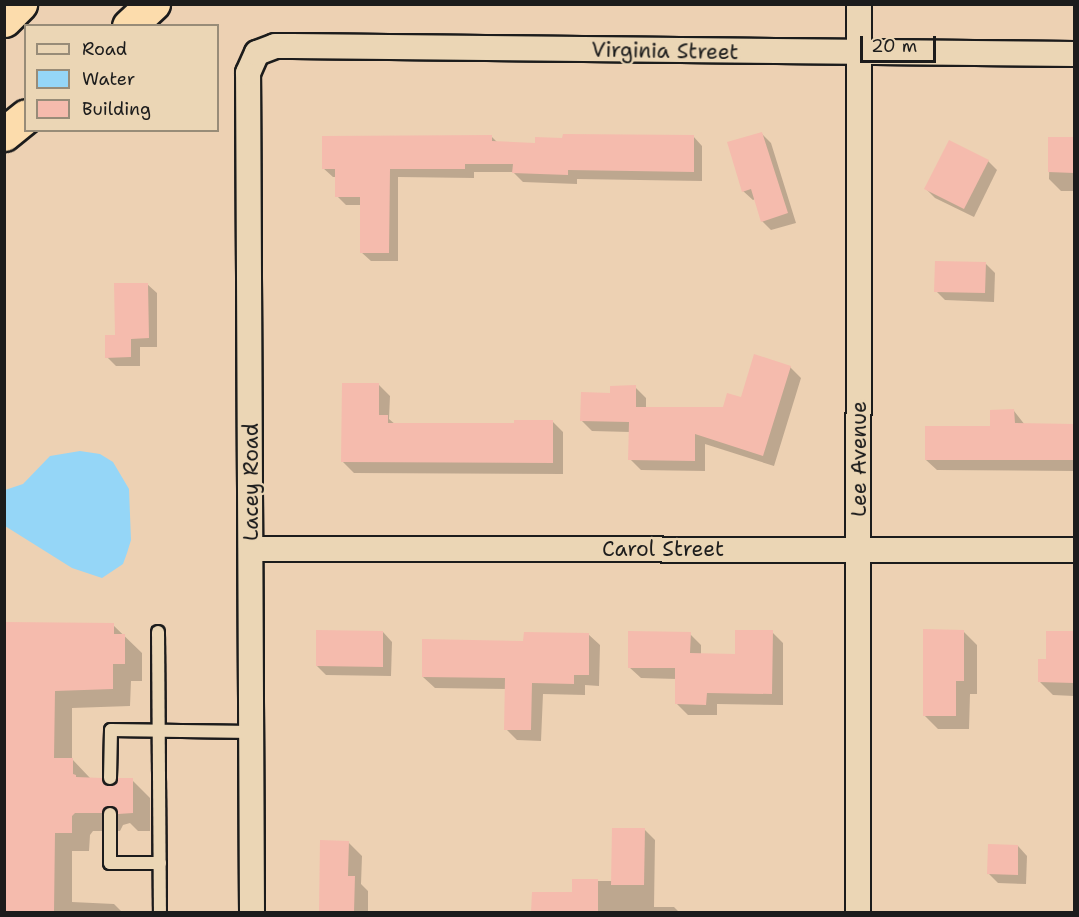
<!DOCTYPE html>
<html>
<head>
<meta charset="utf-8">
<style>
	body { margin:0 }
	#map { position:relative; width:1079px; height:917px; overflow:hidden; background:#edd1b3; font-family:"Shantell Sans",sans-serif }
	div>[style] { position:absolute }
	.water>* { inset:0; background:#95d6f7 }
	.shadow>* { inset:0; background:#0003 }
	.building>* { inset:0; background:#f5bbad }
	.roads { filter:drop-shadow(2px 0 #1c1c1c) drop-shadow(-2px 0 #1c1c1c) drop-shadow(0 2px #1c1c1c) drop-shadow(0 -2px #1c1c1c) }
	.lane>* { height:12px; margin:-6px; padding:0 6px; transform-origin:6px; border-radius:6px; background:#ebd6b5 }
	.street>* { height:24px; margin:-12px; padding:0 12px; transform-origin:12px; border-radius:12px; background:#ebd6b5 }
	.highway>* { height:33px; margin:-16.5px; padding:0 16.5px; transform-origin:16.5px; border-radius:16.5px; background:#fcdcac }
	span { translate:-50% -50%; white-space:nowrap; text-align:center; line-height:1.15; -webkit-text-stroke:4.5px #ebd6b5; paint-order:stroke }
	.street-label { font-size:21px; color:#1c1c1c }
	.frame { position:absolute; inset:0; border:6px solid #1c1c1c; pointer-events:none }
	.legend { position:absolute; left:24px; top:24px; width:195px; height:108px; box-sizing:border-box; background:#ebd6b5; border:2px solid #988c78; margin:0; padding:8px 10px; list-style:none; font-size:18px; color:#1c1c1c }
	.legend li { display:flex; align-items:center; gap:12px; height:30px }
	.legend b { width:30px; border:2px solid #988c78 }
	.scale { position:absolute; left:860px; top:36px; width:76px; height:27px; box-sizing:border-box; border:3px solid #1c1c1c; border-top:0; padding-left:8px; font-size:18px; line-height:21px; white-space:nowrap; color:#1c1c1c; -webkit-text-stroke:4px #ebd6b5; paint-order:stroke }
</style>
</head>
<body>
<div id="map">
	<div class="water">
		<div style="clip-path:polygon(80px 451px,100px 454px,113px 462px,129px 489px,131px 540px,127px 553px,123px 564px,102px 578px,72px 568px,5px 526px,5px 490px,23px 484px,50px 456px)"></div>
	</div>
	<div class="shadow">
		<div style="clip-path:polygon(762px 134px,771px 143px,796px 223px,771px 230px,762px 221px,755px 199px,753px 200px,743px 191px)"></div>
		<div style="clip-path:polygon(491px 136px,498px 143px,536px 144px,693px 136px,702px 146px,702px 181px,577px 179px,577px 184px,523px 182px,513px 172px,474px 172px,474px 178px,398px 177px,398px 261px,371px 261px,361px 252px,362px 205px,346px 205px,337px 196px,337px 177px,333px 177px,323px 168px)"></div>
		<div style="clip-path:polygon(1050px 138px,1074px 139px,1074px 191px,1061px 191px,1049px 179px)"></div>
		<div style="clip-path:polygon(988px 161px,997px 170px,974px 217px,935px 198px,926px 189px)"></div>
		<div style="clip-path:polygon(986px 264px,995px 273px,994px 302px,945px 300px,936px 291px)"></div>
		<div style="clip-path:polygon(147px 284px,157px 293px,157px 347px,140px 347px,140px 366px,116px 366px,107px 357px)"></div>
		<div style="clip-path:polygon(790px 367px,801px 378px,774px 466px,705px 444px,705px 471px,641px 470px,630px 459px,630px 432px,592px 431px,581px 420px,611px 395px,635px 387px,646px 398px,646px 409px,724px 408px)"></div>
		<div style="clip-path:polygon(379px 385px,390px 396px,389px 419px,396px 425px,516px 425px,552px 421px,563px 432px,563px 474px,354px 473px,343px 462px)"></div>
		<div style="clip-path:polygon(1014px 411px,1025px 425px,1074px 426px,1074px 471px,937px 470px,926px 460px,992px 427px)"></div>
		<div style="clip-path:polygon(4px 623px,113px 625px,142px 653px,142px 681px,131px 681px,130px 706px,72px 708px,72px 759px,90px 778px,101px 779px,110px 788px,132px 780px,150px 798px,150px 831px,138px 831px,130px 823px,123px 825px,120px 831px,93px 831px,90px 835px,89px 851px,72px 851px,72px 902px,114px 904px,122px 912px,4px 912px)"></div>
		<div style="clip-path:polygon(963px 631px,977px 645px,977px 694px,970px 694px,969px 729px,938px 729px,924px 715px)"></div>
		<div style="clip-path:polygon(383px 632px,392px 642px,391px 676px,326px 675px,317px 666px)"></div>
		<div style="clip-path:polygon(772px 632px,783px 643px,783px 705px,717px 704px,717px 715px,688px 715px,676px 703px,677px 679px,641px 678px,629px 667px,690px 634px,701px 645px,701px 655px,736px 655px)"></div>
		<div style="clip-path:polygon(1048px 633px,1074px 633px,1074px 696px,1053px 695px,1040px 682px,1048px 661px)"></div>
		<div style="clip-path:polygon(588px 634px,600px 645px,599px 686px,585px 685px,585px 695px,543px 694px,541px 741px,517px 740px,506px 729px,507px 689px,435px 688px,423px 677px,525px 642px)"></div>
		<div style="clip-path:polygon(644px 829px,655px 840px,654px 907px,674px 907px,679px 912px,533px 912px,533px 893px,574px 893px,574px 881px,613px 881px)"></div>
		<div style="clip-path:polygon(321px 842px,348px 842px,362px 856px,361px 884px,368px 891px,368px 912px,320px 912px)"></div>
		<div style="clip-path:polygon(1018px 846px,1027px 856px,1026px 884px,998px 883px,989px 874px)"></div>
	</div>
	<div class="building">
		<div style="clip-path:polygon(762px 132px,788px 213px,761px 222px,751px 189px,742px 192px,727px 142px)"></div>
		<div style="clip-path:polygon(563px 134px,694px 135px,694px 172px,568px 170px,568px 175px,512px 173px,513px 164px,465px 164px,465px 169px,390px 169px,389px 253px,360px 253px,360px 197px,335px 197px,335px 169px,322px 169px,322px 136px,492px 135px,492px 141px,535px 143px,535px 137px,562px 138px)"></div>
		<div style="clip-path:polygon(1048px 137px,1074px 137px,1074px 173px,1048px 172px)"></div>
		<div style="clip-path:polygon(949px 140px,989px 160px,964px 209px,924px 189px)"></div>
		<div style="clip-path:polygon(935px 261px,986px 262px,985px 293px,934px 292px)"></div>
		<div style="clip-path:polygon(114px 283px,148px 283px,149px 338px,131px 339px,131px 357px,105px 358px,105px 335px,115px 335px)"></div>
		<div style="clip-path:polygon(754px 354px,791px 366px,763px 456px,695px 434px,695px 461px,628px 460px,629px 422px,580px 421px,581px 392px,610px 393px,610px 386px,636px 385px,636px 407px,723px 407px,727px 393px,741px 397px)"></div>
		<div style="clip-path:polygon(342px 383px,379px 383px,379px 415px,388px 415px,388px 423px,514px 423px,514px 420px,553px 420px,553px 463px,341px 462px)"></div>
		<div style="clip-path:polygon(1014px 409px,1015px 423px,1074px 424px,1074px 460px,925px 460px,925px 426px,990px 426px,990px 410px)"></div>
		<div style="clip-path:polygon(4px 622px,114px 623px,114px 634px,125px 634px,125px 664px,113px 664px,113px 689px,55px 691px,54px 758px,73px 758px,73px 774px,76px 775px,76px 777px,102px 778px,103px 782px,109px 786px,114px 785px,118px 778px,133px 778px,133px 813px,118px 814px,111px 806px,105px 807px,102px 813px,75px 813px,72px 816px,72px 833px,55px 833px,54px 912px,4px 912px)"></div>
		<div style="clip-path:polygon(923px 629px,964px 630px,964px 681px,956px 681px,956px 716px,923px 716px)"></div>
		<div style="clip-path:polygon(316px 630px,383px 631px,383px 667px,316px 666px)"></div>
		<div style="clip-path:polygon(735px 630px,773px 630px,772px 694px,707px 693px,706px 705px,675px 704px,675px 668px,628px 668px,628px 631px,691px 632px,690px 653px,735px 654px)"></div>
		<div style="clip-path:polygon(1046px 631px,1074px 631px,1074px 683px,1038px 682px,1038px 659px,1046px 659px)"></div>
		<div style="clip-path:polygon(524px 632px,589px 633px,589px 675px,574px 675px,574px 684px,532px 683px,531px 730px,504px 730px,505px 678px,422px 677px,422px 639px,523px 641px)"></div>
		<div style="clip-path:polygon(612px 828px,645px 828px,644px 885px,611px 885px)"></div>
		<div style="clip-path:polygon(320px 840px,349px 841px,348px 876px,355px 876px,354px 912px,319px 912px)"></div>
		<div style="clip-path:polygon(988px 844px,1018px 845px,1018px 875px,987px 874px)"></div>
		<div style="clip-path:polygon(572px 879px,598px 879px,598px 912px,531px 912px,532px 892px,572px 892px)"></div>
	</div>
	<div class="roads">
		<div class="lane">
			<div style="left:158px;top:632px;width:280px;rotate:89.6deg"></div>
			<div style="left:110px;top:778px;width:48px;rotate:-88.8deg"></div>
			<div style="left:111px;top:730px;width:141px;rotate:0.8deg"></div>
			<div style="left:110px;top:814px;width:49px;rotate:90deg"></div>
			<div style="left:110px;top:863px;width:50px"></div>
		</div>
		<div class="street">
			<div style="left:252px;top:549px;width:822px;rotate:0.07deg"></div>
			<div style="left:252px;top:912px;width:839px;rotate:-90.27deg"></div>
			<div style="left:248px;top:73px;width:22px;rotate:-66deg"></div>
			<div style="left:257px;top:53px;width:19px;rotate:-21deg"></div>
			<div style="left:275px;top:46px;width:17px"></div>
			<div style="left:292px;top:46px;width:782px;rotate:0.59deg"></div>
			<div style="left:858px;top:912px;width:908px;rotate:-89.94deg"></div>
		</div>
		<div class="highway">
			<div style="left:4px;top:20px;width:23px;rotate:-45deg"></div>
			<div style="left:129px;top:26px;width:33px;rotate:-43deg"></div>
			<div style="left:4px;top:134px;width:28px;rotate:-39deg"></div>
		</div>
	</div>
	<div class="street-label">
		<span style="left:665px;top:51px;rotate:1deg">Virginia Street</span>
		<span style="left:859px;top:459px;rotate:-90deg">Lee Avenue</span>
		<span style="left:251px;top:482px;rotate:-90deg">Lacey Road</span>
		<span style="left:663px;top:549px">Carol Street</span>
	</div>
	<div class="frame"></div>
	<ul class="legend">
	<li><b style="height:8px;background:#ebd6b5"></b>Road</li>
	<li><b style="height:16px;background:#95d6f7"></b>Water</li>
	<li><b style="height:16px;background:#f5bbad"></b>Building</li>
	</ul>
	<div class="scale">20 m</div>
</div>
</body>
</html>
